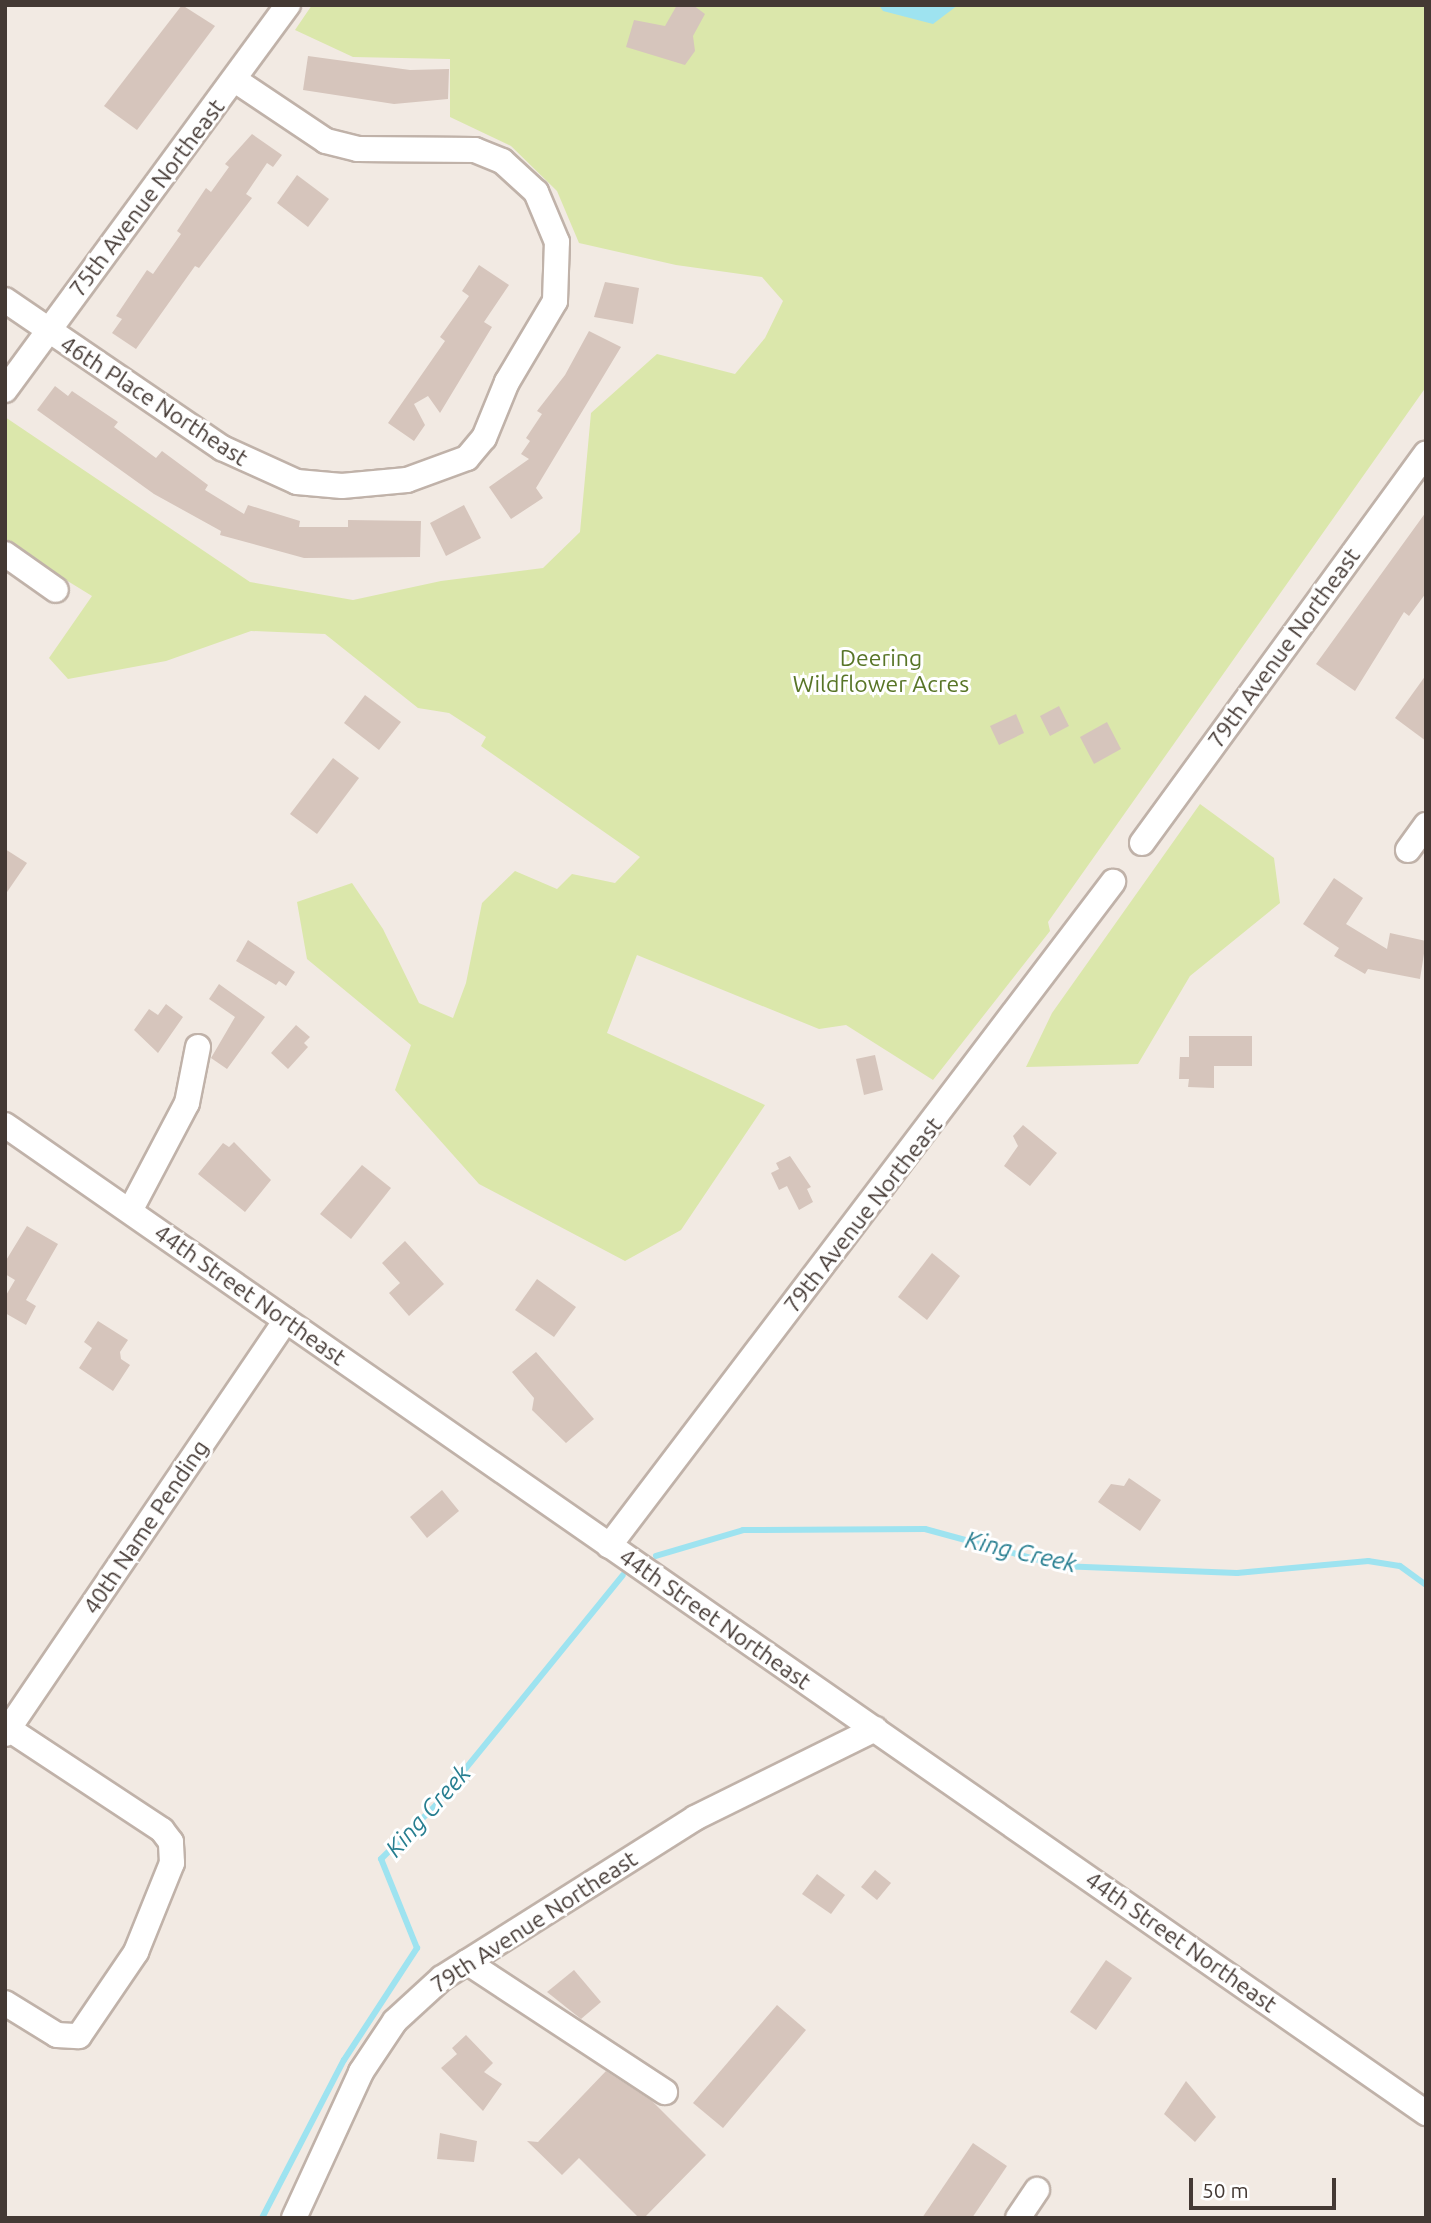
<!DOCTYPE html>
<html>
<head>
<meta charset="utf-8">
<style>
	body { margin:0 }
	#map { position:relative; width:1431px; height:2223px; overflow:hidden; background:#f2eae3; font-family:Ubuntu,sans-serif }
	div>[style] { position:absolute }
	.green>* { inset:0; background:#dbe7ab }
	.water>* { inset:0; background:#9ee3f0 }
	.stream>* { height:6px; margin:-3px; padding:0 3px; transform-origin:3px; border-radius:3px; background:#9ee3f0 }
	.building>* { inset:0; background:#d6c5bc }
	.roads { filter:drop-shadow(2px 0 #c0b2a9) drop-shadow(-2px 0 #c0b2a9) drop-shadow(0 2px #c0b2a9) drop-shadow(0 -2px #c0b2a9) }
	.minor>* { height:24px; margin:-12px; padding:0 12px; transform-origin:12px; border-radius:12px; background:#fff }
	span { translate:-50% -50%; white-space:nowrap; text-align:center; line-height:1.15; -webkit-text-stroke:6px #fff; paint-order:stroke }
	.street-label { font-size:23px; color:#443934 }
	.park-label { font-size:23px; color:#587527 }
	.water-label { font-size:24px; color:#277e90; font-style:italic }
	.frame { position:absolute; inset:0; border:7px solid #443934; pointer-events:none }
	.scale { position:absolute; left:1189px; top:2178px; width:147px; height:32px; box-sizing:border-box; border:4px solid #443934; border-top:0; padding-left:9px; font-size:21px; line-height:24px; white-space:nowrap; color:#443934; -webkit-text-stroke:5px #fff; paint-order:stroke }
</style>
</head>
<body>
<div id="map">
	<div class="green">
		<div style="clip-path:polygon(312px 5px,1426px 5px,1426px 387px,1048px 922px,1050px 931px,933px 1080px,846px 1025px,819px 1029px,637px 955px,607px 1033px,765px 1105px,681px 1230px,625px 1261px,479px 1184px,395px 1090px,411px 1045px,307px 959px,297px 902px,352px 883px,383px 929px,419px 1003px,453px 1018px,466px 983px,482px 903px,515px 871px,557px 889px,572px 874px,615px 883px,640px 857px,481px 746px,486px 737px,449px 713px,418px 708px,325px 634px,251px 631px,166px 661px,68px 679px,49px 658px,92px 596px,22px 553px,5px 562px,5px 417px,250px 582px,353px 600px,441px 581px,543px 568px,580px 532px,591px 413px,657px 354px,735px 374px,765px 338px,783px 301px,762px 277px,676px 265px,579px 243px,557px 191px,511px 146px,450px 117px,450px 59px,353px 57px,295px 30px)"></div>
		<div style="clip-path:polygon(1200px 804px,1274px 858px,1280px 903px,1190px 976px,1138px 1064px,1026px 1067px,1052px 1013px)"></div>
	</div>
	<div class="water">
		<div style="clip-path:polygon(879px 5px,958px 5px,933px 24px,883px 11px)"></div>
	</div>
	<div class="stream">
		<div style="left:656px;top:1556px;width:91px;rotate:-16.6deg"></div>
		<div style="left:743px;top:1530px;width:182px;rotate:-0.3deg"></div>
		<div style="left:925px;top:1529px;width:140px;rotate:15.3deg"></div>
		<div style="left:1060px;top:1566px;width:177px;rotate:2.3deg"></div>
		<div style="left:1237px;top:1573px;width:132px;rotate:-5.2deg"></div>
		<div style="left:1368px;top:1561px;width:32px;rotate:9deg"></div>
		<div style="left:1400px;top:1566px;width:32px;rotate:36deg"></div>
		<div style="left:262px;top:2218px;width:178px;rotate:-62.6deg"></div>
		<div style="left:344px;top:2060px;width:134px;rotate:-56.9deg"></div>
		<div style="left:417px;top:1948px;width:96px;rotate:-112deg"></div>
		<div style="left:381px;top:1859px;width:77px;rotate:-44.5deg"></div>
		<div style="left:436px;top:1805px;width:296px;rotate:-50.9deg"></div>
	</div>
	<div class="building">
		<div style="clip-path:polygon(182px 5px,215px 26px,137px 130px,104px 106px)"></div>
		<div style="clip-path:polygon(677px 5px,693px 5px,705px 14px,693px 36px,695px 51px,685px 65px,626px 47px,634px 20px,665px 26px)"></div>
		<div style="clip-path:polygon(308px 56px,410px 70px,449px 69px,448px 99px,394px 104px,303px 90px)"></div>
		<div style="clip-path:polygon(252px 134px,282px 155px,273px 167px,267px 163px,246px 194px,252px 198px,199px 268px,195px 266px,136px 349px,112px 333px,122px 319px,116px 316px,147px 270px,153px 274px,181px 234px,177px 231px,206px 188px,211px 192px,229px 167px,225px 164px)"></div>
		<div style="clip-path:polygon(297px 175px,329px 199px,308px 227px,277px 203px)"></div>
		<div style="clip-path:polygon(479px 265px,509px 285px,484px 322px,492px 327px,440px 413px,428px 396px,414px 404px,425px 425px,414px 441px,388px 423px,445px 341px,440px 337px,469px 296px,462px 291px)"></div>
		<div style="clip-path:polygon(605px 282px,639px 288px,633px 324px,594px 317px)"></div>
		<div style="clip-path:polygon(589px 331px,621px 347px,536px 488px,543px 498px,511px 519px,489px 487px,529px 459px,521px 454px,530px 441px,526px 438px,542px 414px,537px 411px,565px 375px)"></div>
		<div style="clip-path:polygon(55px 386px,68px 396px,72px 391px,118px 422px,114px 427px,156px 458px,162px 451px,208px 485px,205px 490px,244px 514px,248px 505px,300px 521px,299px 527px,348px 527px,348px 520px,421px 521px,420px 557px,304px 558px,220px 535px,221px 531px,154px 494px,37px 410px)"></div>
		<div style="clip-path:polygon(464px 505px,481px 538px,446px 556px,430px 523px)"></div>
		<div style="clip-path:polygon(1426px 512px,1426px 593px,1409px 616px,1404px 612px,1355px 691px,1316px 664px)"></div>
		<div style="clip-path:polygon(1426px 675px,1426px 741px,1395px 718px)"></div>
		<div style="clip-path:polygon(365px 695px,401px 722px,379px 750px,344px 723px)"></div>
		<div style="clip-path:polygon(1059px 706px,1069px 726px,1050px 736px,1040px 716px)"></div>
		<div style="clip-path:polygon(1016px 714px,1024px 733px,999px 745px,990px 726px)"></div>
		<div style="clip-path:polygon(1107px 722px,1121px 749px,1094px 764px,1080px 737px)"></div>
		<div style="clip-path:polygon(333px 758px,359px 778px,317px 834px,290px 814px)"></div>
		<div style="clip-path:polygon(5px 849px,27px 863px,5px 895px)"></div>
		<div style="clip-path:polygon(1334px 878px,1363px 898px,1346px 924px,1387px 949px,1390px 933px,1426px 941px,1420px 979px,1368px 969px,1365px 974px,1334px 956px,1339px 948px,1303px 924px)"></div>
		<div style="clip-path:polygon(248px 940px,295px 972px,286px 986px,279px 981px,276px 985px,236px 961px)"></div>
		<div style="clip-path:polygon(219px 984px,265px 1017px,227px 1069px,211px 1058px,235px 1017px,209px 999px)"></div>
		<div style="clip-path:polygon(166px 1004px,183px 1017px,158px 1053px,134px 1030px,149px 1009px,158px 1015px)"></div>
		<div style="clip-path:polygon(296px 1025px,310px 1037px,304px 1043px,308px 1047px,288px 1069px,271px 1053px)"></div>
		<div style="clip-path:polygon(1189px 1036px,1252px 1036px,1252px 1066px,1214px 1066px,1214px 1088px,1188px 1087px,1189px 1079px,1179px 1079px,1180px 1057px,1189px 1057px)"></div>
		<div style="clip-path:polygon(875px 1055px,883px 1090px,864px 1095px,856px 1059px)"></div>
		<div style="clip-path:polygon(1023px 1125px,1057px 1153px,1030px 1186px,1004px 1166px,1018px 1146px,1013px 1136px)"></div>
		<div style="clip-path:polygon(234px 1142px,271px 1180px,245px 1212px,198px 1174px,223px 1143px,229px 1147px)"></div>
		<div style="clip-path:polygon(790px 1156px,811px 1187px,807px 1189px,813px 1202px,799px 1210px,787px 1186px,779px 1190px,771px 1173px,779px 1169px,776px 1163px)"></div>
		<div style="clip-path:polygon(362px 1165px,391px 1188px,351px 1239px,320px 1214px)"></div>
		<div style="clip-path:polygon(27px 1226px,58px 1244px,26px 1300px,36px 1306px,26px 1325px,5px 1313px,5px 1297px,15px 1280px,5px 1274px,5px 1262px)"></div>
		<div style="clip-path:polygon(405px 1241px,444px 1284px,409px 1316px,389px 1293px,400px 1283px,382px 1263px)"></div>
		<div style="clip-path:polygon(932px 1253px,960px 1276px,927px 1320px,898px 1297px)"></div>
		<div style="clip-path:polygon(537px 1279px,576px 1307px,554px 1337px,515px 1310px)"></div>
		<div style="clip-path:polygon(98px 1321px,128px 1340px,120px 1352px,121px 1359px,130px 1365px,113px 1391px,79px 1368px,92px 1348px,84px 1342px)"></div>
		<div style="clip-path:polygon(536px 1352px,594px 1419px,566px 1443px,532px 1410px,534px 1398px,512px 1372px)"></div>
		<div style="clip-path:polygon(1129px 1478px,1161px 1500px,1140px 1531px,1098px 1502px,1111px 1484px,1124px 1486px)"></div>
		<div style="clip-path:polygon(442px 1490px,459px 1511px,427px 1538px,410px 1517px)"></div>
		<div style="clip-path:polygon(875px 1870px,891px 1883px,877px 1900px,861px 1887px)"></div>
		<div style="clip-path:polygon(817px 1874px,845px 1895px,831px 1914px,802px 1894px)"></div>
		<div style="clip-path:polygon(1106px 1960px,1132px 1978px,1096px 2030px,1070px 2012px)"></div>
		<div style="clip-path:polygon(574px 1970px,601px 2002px,581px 2019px,547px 1992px)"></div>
		<div style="clip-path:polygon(777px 2005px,806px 2030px,723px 2128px,693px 2103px)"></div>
		<div style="clip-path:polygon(466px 2035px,493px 2063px,484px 2072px,502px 2084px,483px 2111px,441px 2068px,457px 2054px,452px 2048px)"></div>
		<div style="clip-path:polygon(606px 2071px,652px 2101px,706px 2155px,644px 2218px,639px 2218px,579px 2158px,562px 2175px,527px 2141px,538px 2142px)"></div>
		<div style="clip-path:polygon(1186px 2081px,1216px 2117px,1195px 2142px,1164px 2114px)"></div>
		<div style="clip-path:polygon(440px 2133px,477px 2141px,474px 2162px,437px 2159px)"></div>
		<div style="clip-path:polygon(973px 2143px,1007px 2166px,972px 2218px,922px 2218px)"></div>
	</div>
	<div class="roads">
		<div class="minor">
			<div style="left:5px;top:300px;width:263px;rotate:34.3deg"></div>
			<div style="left:222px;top:448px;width:82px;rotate:24.4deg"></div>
			<div style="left:297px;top:482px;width:45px;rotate:5.1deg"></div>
			<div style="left:342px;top:486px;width:65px;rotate:-5.3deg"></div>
			<div style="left:407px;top:480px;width:64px;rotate:-20.1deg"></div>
			<div style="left:467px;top:458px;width:26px;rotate:-50deg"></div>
			<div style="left:484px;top:438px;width:61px;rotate:-67.7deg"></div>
			<div style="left:507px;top:382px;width:94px;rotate:-59.3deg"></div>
			<div style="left:555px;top:301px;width:59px;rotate:-88.1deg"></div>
			<div style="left:557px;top:242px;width:54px;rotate:-112.8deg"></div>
			<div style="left:536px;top:192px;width:46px;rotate:-137.6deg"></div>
			<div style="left:502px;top:161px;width:29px;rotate:-158deg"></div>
			<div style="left:475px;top:150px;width:117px;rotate:-179.5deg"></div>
			<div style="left:358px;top:149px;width:33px;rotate:-166deg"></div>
			<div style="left:326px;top:141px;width:110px;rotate:-146.2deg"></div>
			<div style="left:5px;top:390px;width:478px;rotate:-53.7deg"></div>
			<div style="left:5px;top:554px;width:62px;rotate:35.2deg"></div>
			<div style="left:1142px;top:843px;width:482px;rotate:-53.9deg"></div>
			<div style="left:1408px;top:850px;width:31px;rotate:-54deg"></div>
			<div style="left:5px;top:1125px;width:1731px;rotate:34.81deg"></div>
			<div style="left:130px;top:1211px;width:122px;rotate:-62.2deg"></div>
			<div style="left:187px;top:1103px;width:57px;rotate:-78.9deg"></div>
			<div style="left:609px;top:1546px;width:834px;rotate:-52.8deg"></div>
			<div style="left:5px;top:1734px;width:500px;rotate:-55.83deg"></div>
			<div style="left:467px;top:1962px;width:237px;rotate:33.3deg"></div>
			<div style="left:5px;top:2003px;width:61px;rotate:31.6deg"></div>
			<div style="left:57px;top:2035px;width:22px;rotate:3deg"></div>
			<div style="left:79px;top:2036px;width:102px;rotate:-55.8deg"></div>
			<div style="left:136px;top:1952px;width:96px;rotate:-68deg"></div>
			<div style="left:172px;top:1863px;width:21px;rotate:-93deg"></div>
			<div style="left:171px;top:1842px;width:15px;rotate:-127deg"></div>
			<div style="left:162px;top:1830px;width:183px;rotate:-146.6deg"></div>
			<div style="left:294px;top:2218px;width:161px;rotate:-65.3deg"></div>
			<div style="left:361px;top:2072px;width:61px;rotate:-56.3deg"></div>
			<div style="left:395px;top:2021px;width:64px;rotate:-42.5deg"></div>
			<div style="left:442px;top:1978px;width:299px;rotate:-32.3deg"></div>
			<div style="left:695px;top:1818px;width:201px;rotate:-26.3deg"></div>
			<div style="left:1018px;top:2218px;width:34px;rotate:-56deg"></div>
		</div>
	</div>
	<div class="street-label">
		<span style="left:147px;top:198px;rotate:-53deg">75th Avenue Northeast</span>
		<span style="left:154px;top:401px;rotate:33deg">46th Place Northeast</span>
		<span style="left:1284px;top:648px;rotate:-54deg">79th Avenue Northeast</span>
		<span style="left:863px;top:1215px;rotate:-52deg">79th Avenue Northeast</span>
		<span style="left:250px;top:1295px;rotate:35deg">44th Street Northeast</span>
		<span style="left:146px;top:1527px;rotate:-56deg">40th Name Pending</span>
		<span style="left:715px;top:1619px;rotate:35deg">44th Street Northeast</span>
		<span style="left:534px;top:1922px;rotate:-33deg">79th Avenue Northeast</span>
		<span style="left:1181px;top:1942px;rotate:35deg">44th Street Northeast</span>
	</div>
	<div class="park-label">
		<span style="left:881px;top:671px">Deering<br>Wildflower Acres</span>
	</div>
	<div class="water-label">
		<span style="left:1021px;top:1552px;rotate:13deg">King Creek</span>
		<span style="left:428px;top:1811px;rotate:-48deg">King Creek</span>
	</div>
	<div class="frame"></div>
	<div class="scale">50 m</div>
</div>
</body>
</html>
